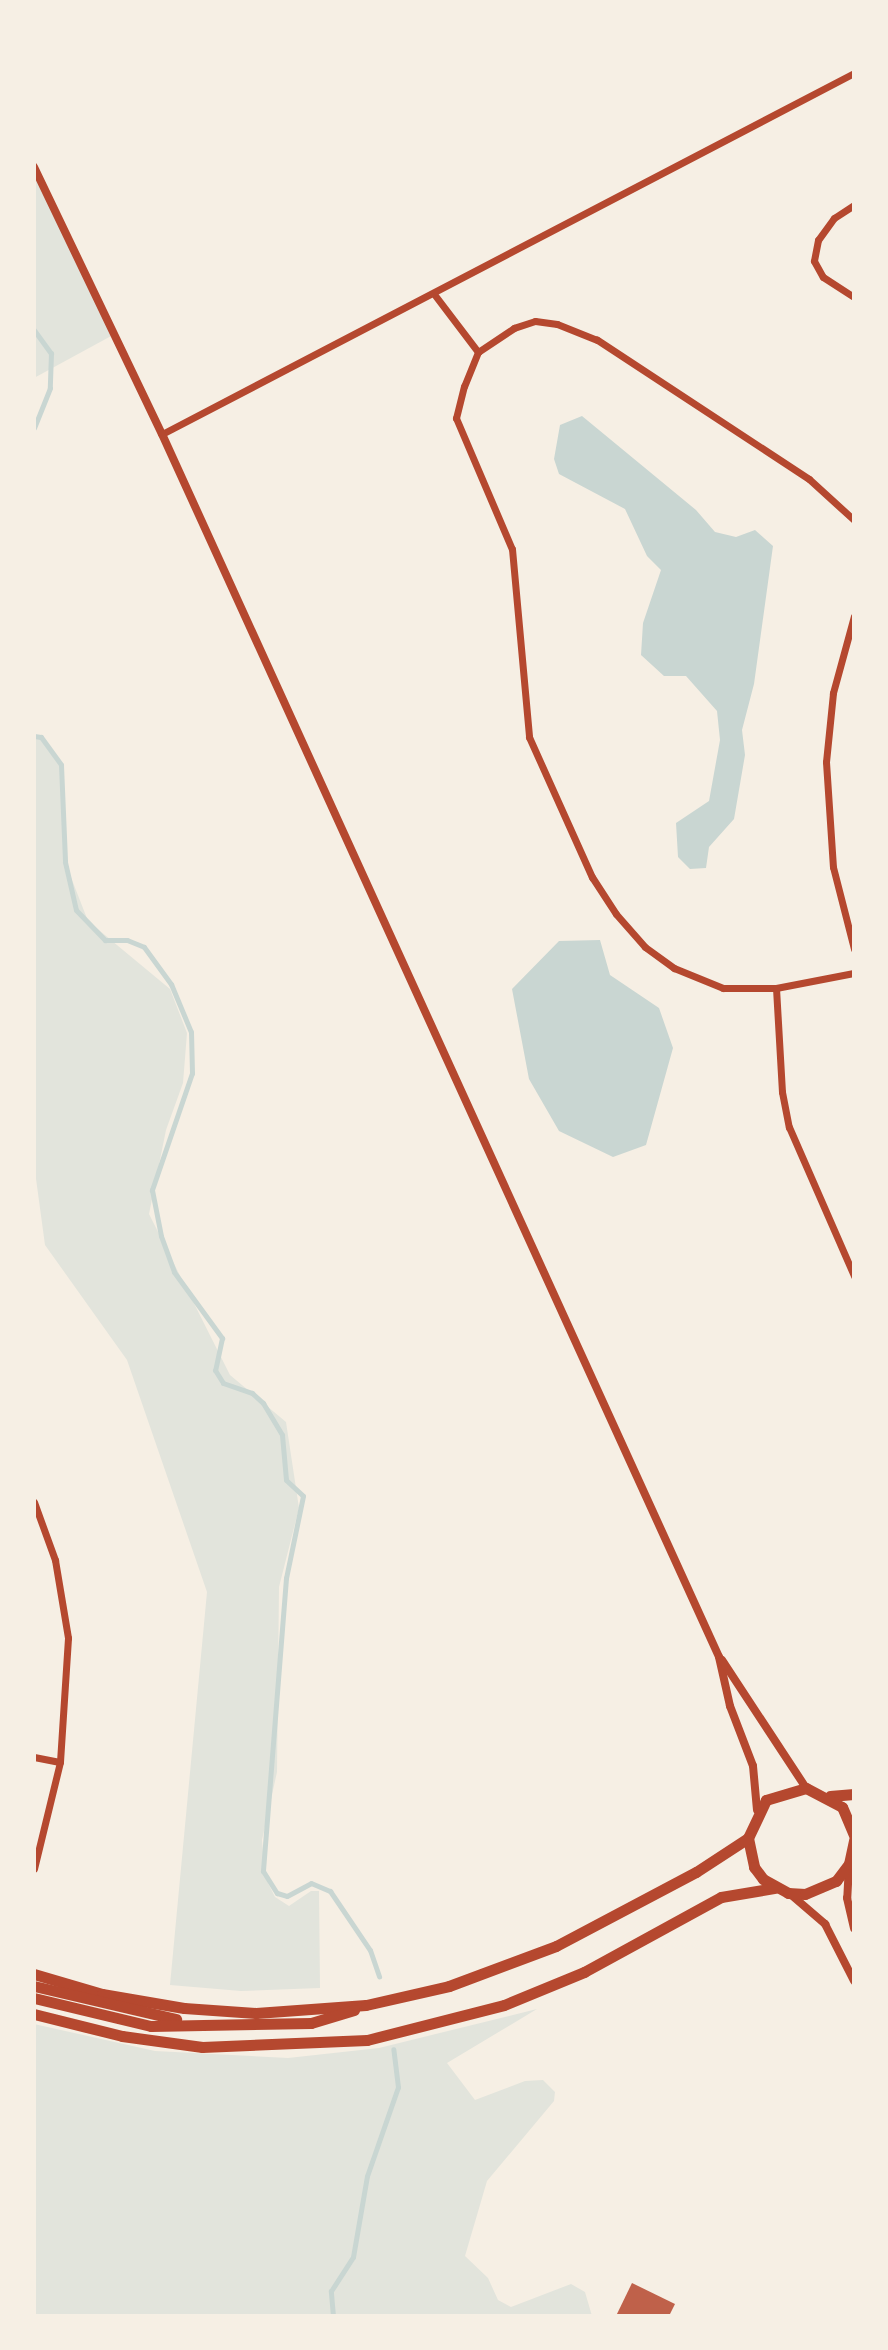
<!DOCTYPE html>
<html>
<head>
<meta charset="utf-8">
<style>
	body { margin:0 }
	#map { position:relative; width:888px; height:2350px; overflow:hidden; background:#f6efe4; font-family:Quicksand,sans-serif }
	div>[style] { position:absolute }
	.green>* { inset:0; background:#e2e4dc }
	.water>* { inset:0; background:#c9d6d2 }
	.stream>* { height:5px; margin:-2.5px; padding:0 2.5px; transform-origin:2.5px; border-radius:2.5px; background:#c9d6d2 }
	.building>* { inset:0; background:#bf614a }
	.minor>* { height:7px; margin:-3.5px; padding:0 3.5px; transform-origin:3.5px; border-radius:3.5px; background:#b5482f }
	.tertiary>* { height:8px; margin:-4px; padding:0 4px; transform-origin:4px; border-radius:4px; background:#b5482f }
	.primary>* { height:11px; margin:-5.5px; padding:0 5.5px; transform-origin:5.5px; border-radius:5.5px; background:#b5482f }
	span { translate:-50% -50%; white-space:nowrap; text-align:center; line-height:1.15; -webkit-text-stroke:7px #f6efe4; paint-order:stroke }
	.frame { position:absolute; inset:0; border:36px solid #f6efe4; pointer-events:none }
</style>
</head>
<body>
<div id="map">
	<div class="green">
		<div style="clip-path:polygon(34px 168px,113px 335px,34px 378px)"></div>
		<div style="clip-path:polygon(34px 736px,41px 737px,61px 765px,65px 862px,88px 921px,170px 989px,187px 1033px,183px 1083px,166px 1130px,149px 1214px,230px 1375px,286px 1422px,299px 1508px,279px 1587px,277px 1772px,262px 1840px,265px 1877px,275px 1897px,289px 1906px,311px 1891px,319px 1891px,320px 1988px,241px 1991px,170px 1985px,207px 1592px,127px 1360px,45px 1245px,34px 1164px)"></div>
		<div style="clip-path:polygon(537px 2009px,447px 2063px,475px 2100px,525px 2081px,543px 2080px,555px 2092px,554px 2101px,487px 2181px,465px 2256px,488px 2278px,498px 2300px,511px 2307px,571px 2284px,585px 2292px,592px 2316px,34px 2316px,34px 2024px,155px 2051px,288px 2058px,379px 2048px)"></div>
	</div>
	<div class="water">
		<div style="clip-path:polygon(582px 416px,696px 510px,715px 532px,736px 537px,755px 530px,773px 546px,754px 684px,742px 730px,745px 755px,734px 819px,709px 847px,706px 868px,690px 869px,678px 857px,676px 823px,709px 801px,720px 740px,717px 711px,686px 676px,664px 676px,641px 655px,643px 623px,661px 570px,647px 556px,625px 509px,559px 474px,554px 459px,560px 425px)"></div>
		<div style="clip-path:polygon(600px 940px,610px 975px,659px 1008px,673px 1048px,646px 1145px,613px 1157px,559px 1131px,529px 1079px,512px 989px,559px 941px)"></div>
	</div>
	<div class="stream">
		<div style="left:34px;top:330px;width:29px;rotate:54deg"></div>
		<div style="left:51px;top:353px;width:35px;rotate:92deg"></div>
		<div style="left:50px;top:388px;width:43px;rotate:111.8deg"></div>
		<div style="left:34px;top:736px;width:7px;rotate:8deg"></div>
		<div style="left:41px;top:737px;width:34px;rotate:54deg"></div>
		<div style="left:61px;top:765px;width:97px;rotate:87.6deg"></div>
		<div style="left:65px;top:862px;width:49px;rotate:77.1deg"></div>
		<div style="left:76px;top:910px;width:42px;rotate:46deg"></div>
		<div style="left:105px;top:940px;width:22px"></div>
		<div style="left:127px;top:940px;width:18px;rotate:22deg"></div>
		<div style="left:144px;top:947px;width:46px;rotate:53.9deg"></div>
		<div style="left:171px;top:984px;width:52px;rotate:67.4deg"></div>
		<div style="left:191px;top:1032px;width:41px;rotate:88.6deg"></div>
		<div style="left:192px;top:1073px;width:124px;rotate:108.9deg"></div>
		<div style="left:152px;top:1190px;width:47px;rotate:78.9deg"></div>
		<div style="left:161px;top:1236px;width:38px;rotate:70deg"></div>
		<div style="left:174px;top:1272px;width:82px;rotate:54deg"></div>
		<div style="left:222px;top:1338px;width:33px;rotate:102deg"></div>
		<div style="left:215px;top:1370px;width:15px;rotate:58deg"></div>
		<div style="left:223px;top:1383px;width:31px;rotate:19deg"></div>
		<div style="left:252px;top:1393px;width:15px;rotate:42deg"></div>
		<div style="left:263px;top:1403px;width:37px;rotate:59deg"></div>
		<div style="left:282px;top:1435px;width:45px;rotate:84.9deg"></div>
		<div style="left:286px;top:1480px;width:23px;rotate:43deg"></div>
		<div style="left:303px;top:1496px;width:84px;rotate:101.7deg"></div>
		<div style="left:286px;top:1578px;width:294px;rotate:94.5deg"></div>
		<div style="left:263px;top:1871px;width:26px;rotate:58deg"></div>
		<div style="left:277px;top:1893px;width:10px;rotate:17deg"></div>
		<div style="left:287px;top:1896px;width:27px;rotate:-28deg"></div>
		<div style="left:311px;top:1883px;width:21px;rotate:23deg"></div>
		<div style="left:330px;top:1891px;width:71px;rotate:55.9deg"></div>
		<div style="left:370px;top:1950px;width:28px;rotate:71deg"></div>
		<div style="left:333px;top:2316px;width:25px;rotate:-95deg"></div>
		<div style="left:331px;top:2291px;width:40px;rotate:-57.1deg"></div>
		<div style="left:353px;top:2257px;width:82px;rotate:-80.2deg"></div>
		<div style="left:367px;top:2176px;width:94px;rotate:-70.8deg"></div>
		<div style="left:398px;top:2087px;width:38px;rotate:-97deg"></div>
	</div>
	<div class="building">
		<div style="clip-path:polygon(632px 2283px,675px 2304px,669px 2316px,616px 2316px)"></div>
	</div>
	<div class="minor">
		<div style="left:854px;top:205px;width:24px;rotate:147deg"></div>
		<div style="left:834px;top:218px;width:27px;rotate:126deg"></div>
		<div style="left:818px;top:240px;width:21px;rotate:101deg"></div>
		<div style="left:814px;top:261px;width:18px;rotate:61deg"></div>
		<div style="left:823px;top:277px;width:37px;rotate:33deg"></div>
		<div style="left:434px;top:294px;width:73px;rotate:52.8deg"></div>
		<div style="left:162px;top:434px;width:781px;rotate:-27.55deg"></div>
		<div style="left:854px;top:520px;width:61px;rotate:-137.7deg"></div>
		<div style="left:809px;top:479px;width:254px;rotate:-146.7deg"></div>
		<div style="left:597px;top:340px;width:43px;rotate:-158.2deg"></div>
		<div style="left:557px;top:324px;width:22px;rotate:-172deg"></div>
		<div style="left:535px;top:321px;width:22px;rotate:162deg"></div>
		<div style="left:514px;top:328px;width:43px;rotate:146.3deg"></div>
		<div style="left:478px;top:352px;width:37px;rotate:112deg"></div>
		<div style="left:464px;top:386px;width:33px;rotate:104deg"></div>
		<div style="left:456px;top:418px;width:142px;rotate:66.9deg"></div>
		<div style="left:512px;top:549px;width:189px;rotate:84.8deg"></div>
		<div style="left:529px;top:737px;width:154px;rotate:65.8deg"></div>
		<div style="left:592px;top:877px;width:44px;rotate:57deg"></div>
		<div style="left:616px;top:914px;width:44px;rotate:48.7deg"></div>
		<div style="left:645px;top:947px;width:36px;rotate:36deg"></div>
		<div style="left:674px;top:968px;width:53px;rotate:22.2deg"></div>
		<div style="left:723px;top:988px;width:53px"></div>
		<div style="left:776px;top:988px;width:79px;rotate:-10.9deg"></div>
		<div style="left:854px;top:616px;width:80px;rotate:105.3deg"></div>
		<div style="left:833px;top:693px;width:69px;rotate:95.8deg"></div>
		<div style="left:826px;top:762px;width:105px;rotate:86.2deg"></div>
		<div style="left:833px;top:867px;width:85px;rotate:75.6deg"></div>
		<div style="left:776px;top:988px;width:104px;rotate:86.7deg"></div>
		<div style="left:782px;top:1092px;width:36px;rotate:79deg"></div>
		<div style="left:789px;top:1127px;width:163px;rotate:66.4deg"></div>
		<div style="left:34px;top:1502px;width:62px;rotate:70.1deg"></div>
		<div style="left:55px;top:1560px;width:79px;rotate:80.5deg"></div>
		<div style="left:68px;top:1638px;width:124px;rotate:93.7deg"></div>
		<div style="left:60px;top:1762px;width:110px;rotate:103.7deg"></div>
		<div style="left:34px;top:1757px;width:26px;rotate:11deg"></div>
	</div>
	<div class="tertiary">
		<div style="left:34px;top:167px;width:296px;rotate:64.4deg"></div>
		<div style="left:162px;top:434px;width:1344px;rotate:65.51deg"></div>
		<div style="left:719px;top:1657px;width:50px;rotate:77.3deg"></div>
		<div style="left:730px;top:1706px;width:64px;rotate:69deg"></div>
		<div style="left:753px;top:1766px;width:44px;rotate:84.8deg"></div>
		<div style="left:722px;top:1660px;width:153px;rotate:56.7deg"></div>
		<div style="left:849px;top:1865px;width:33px;rotate:93deg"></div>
		<div style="left:847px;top:1898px;width:31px;rotate:77deg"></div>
		<div style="left:789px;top:1893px;width:48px;rotate:40.7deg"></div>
		<div style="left:825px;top:1924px;width:64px;rotate:63deg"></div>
	</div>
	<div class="primary">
		<div style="left:830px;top:1796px;width:24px;rotate:-5deg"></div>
		<div style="left:854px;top:1835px;width:30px;rotate:-113deg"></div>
		<div style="left:842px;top:1807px;width:41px;rotate:-152.2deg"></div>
		<div style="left:806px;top:1788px;width:42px;rotate:163.3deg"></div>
		<div style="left:766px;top:1800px;width:42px;rotate:115.3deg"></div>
		<div style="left:748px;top:1838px;width:30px;rotate:78deg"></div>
		<div style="left:754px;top:1867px;width:15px;rotate:53deg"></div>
		<div style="left:763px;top:1879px;width:29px;rotate:29deg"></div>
		<div style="left:788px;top:1893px;width:17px;rotate:3deg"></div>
		<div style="left:805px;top:1894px;width:34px;rotate:-23deg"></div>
		<div style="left:836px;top:1881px;width:21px;rotate:-53deg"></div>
		<div style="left:849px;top:1864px;width:25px;rotate:-78deg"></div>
		<div style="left:34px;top:1974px;width:71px;rotate:16.4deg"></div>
		<div style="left:102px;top:1994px;width:83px;rotate:9.7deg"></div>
		<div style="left:184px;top:2008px;width:72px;rotate:4deg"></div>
		<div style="left:256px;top:2013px;width:110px;rotate:-4.2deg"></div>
		<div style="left:366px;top:2005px;width:85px;rotate:-12.9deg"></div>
		<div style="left:449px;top:1986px;width:114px;rotate:-20.5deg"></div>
		<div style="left:556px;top:1946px;width:158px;rotate:-27.9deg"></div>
		<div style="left:696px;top:1872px;width:62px;rotate:-33.2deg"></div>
		<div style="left:34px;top:1986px;width:146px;rotate:13.1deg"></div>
		<div style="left:34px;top:1998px;width:120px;rotate:13.5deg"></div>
		<div style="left:151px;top:2026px;width:160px;rotate:-1.1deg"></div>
		<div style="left:311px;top:2023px;width:45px;rotate:-16.8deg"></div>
		<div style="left:34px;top:2014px;width:91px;rotate:14deg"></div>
		<div style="left:122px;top:2036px;width:81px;rotate:7.8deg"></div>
		<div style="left:202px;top:2047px;width:165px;rotate:-2.4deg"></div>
		<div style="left:367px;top:2040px;width:141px;rotate:-14.3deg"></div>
		<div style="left:504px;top:2005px;width:87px;rotate:-22.4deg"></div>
		<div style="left:584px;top:1972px;width:156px;rotate:-28.7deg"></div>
		<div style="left:721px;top:1897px;width:55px;rotate:-9.5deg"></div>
	</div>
	<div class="frame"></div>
</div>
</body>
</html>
